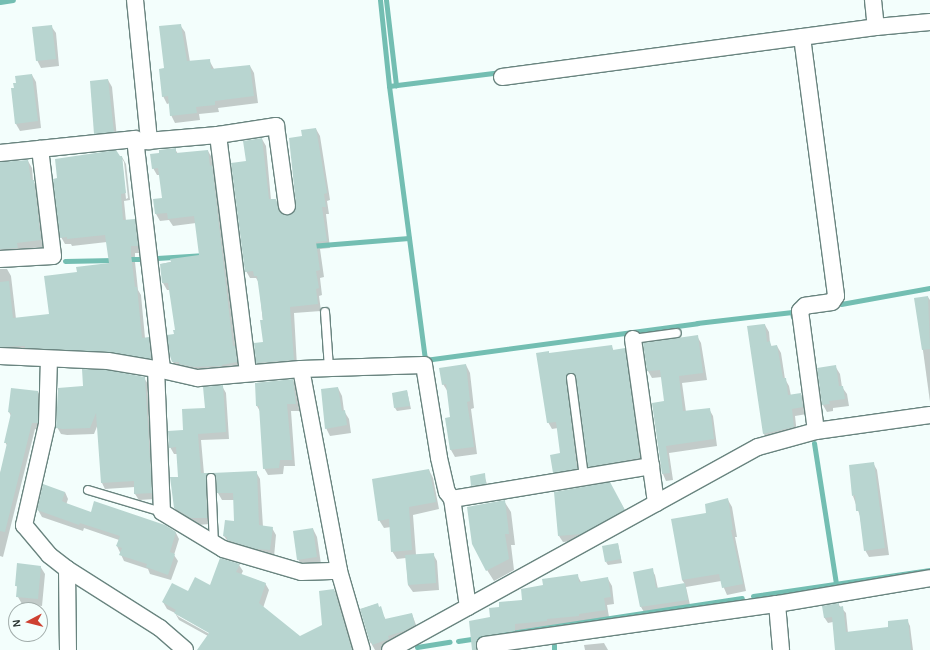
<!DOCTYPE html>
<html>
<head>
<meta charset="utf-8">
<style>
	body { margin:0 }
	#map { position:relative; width:930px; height:650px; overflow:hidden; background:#f3fefc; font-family:"Alegreya Sans",sans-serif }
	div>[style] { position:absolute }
	.shadow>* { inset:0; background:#0003 }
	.stream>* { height:5px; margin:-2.5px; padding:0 2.5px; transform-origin:2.5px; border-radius:2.5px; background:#73beb2 }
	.building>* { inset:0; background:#b8d5d0 }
	.roads { filter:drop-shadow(1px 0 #69847f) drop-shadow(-1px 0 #69847f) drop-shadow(0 1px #69847f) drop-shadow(0 -1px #69847f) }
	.service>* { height:8px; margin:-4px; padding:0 4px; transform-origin:4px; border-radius:4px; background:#fff }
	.minor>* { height:16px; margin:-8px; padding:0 8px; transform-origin:8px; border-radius:8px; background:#fff }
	span { translate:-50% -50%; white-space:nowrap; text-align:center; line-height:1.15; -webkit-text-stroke:3px #f3fefc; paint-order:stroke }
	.north { position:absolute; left:8px; top:602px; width:40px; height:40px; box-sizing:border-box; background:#f3fefc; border:1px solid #a2adab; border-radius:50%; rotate:263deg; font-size:11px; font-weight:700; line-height:16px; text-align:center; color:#283331 }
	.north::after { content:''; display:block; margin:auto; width:14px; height:18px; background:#ce4132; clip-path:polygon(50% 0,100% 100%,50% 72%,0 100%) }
</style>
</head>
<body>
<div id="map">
	<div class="shadow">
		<div style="clip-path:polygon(180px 25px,185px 32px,190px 62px,209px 60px,214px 69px,250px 66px,254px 73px,258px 103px,218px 108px,219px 112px,199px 114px,200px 120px,175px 123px,171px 115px,170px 103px,167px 104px,163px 96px,165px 69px)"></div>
		<div style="clip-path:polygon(51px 26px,56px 33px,59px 66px,41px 68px,37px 60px)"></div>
		<div style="clip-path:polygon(32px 75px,36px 82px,41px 128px,20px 131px,16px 124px,15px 88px)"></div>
		<div style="clip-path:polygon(108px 80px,112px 87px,117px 138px,99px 140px,95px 133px)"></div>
		<div style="clip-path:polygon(316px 129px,320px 136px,330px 200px,327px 201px,329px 214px,326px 214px,330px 248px,320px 249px,324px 277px,320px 278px,322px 295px,319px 296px,321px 311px,294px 313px,297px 366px,261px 370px,257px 363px,255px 344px,265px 343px,259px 283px,256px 278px,250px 278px,246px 271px,247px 162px,262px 139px,266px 146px,271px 200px,276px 200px,282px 215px,289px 216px,294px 214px,297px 205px,303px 137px)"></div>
		<div style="clip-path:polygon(175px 149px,178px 154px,208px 151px,212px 158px,213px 169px,216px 173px,236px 350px,240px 369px,225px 371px,177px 369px,173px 362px,169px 336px,175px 335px,176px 331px,170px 290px,167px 290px,163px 283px,161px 264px,200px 256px,196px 223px,173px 226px,169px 220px,160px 221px,156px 214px,154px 200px,163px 199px,160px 175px,157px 175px,153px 168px)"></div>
		<div style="clip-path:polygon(evenodd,119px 157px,122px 157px,126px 164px,130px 200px,124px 201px,126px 221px,134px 220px,138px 227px,141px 253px,135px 253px,135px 262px,138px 290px,141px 295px,145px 338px,148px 338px,152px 345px,154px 365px,0 354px,0 269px,7px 269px,11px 276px,16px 319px,50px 315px,78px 272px,110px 264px,107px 242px,72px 246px,71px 244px,65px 244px,61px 237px,119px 157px,122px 159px,124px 162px,128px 198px,126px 199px,122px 159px)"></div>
		<div style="clip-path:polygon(28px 161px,32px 168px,33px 181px,38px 188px,45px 247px,20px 249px,21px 255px,0 258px,0 163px)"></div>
		<div style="clip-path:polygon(928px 297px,930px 300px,930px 402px,916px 299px)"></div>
		<div style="clip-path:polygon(765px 325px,769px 332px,770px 343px,772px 347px,777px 346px,781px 353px,785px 379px,789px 386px,791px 396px,801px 394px,805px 401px,807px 414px,795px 416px,797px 434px,768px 441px,764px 434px,748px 327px)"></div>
		<div style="clip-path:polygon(697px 336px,701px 343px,707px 380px,682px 383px,686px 412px,709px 409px,713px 416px,717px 446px,669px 453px,673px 480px,666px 481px,663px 474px,665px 402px,662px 377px,652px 378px,648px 371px,644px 344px)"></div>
		<div style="clip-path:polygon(611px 346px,614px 351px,624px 349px,628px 356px,643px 465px,593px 473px,589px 466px,578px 379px,571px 380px,580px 475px,558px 479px,554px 472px,562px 454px,558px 428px,552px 429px,548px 422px,550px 354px)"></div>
		<div style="clip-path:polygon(466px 365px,470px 373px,474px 408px,471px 409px,477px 454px,455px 457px,451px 450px,451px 418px,448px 392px,443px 384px)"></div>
		<div style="clip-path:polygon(835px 366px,840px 374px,842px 387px,847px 394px,849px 406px,833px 408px,833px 411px,827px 412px,823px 405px)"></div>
		<div style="clip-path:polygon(144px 378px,148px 384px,155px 499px,139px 500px,135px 494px,135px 487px,105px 489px,102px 483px,98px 424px,94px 434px,67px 435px,61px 434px,57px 427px,84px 387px)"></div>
		<div style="clip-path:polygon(293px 380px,297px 387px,300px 411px,291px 411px,295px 466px,284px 466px,283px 474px,268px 475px,264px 468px,261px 413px,257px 406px,256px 383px)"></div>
		<div style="clip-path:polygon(222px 386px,226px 393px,229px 439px,201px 440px,204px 474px,209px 474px,212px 481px,211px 524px,196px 525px,179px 515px,175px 508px,171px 478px,179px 478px,178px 454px,174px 454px,170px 447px,206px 409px)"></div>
		<div style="clip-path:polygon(338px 388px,342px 396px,344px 411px,349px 419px,351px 433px,330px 436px,326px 428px)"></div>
		<div style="clip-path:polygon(407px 391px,411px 409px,397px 411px,395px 408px)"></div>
		<div style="clip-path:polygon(38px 392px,42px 399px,41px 430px,35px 429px,3px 557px,0 556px,0 474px,8px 447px,5px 442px,11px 416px,9px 412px)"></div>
		<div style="clip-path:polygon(873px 463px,877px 470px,889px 555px,869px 557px,865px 550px,860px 516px,853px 496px)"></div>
		<div style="clip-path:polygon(429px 470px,433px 478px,439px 509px,413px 515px,416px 555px,433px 554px,437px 561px,439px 590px,413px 592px,408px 585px,406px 558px,397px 559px,392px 551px,391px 527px,384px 528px,379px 520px)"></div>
		<div style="clip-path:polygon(256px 472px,260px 479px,263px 527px,272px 528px,276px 535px,274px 557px,229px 543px,224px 536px,235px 522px,234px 500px,222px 500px,218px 493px,218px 480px)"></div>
		<div style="clip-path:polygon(484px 475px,488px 487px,474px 489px,471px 476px)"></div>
		<div style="clip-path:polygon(610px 484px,628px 516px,585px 540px,563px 542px,559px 536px)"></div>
		<div style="clip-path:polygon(65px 492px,68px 499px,66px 505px,91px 513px,176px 533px,179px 539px,174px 555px,178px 561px,171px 580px,150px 574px,148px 569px,124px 561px,117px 546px,119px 540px,84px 528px,83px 531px,42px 517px,38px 510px)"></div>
		<div style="clip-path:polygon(728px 500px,732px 507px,737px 537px,735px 537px,746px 591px,727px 595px,721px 581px,686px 587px,690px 605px,644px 612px,641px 607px,652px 570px,655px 575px,658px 589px,685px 584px,682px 580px,707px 513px)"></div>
		<div style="clip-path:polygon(504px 501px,511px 512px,515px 545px,511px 545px,514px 570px,494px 581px,487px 570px)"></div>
		<div style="clip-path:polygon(313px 529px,317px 537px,321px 564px,302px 567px,298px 559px)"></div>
		<div style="clip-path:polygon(618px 544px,622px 563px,608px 565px,606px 562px)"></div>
		<div style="clip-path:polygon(evenodd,239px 565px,243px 571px,241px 575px,265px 583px,269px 590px,263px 608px,300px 637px,323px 626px,334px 590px,338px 597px,353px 650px,199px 650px,208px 636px,179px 620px,175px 613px,167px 609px,163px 602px,211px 587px,239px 565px,176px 614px,214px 635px,213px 636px,179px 617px,176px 614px)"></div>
		<div style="clip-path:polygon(40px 566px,45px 574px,42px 606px,22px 604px,18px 597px,18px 589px,16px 585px)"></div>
		<div style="clip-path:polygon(577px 575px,581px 582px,608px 579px,612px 586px,614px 604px,607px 605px,609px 617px,582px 621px,582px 622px,550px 626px,551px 628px,519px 631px,519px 638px,486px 638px,482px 631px,491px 618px,523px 601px,544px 586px)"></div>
		<div style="clip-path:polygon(377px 604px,386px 620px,412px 614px,419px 633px,382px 650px,375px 650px,371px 643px,361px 609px)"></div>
		<div style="clip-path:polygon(838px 604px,846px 613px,848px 633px,889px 628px,907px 620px,910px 626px,913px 650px,836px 650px,833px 622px,828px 623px,824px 617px)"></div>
		<div style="clip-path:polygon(604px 643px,608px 650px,585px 650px,584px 645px)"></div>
	</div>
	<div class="stream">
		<div style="left:380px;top:0;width:86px;rotate:84deg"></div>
		<div style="left:389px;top:86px;width:276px;rotate:82.5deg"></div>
		<div style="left:425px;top:360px;width:275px;rotate:-7.7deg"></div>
		<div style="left:697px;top:323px;width:96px;rotate:-6.6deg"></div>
		<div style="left:792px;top:312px;width:5px;rotate:79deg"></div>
		<div style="left:386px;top:0;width:86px;rotate:83.3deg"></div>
		<div style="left:0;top:2px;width:13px;rotate:-9deg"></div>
		<div style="left:389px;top:86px;width:113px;rotate:-7.1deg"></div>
		<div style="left:310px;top:246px;width:99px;rotate:-4.6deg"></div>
		<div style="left:157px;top:258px;width:48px;rotate:-3.6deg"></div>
		<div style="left:126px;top:259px;width:14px"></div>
		<div style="left:65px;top:261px;width:49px;rotate:-1.2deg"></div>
		<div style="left:841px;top:304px;width:90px;rotate:-10.2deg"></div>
		<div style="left:814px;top:443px;width:143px;rotate:81.1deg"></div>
		<div style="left:753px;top:596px;width:179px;rotate:-8.4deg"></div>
		<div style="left:458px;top:641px;width:287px;rotate:-8.6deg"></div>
		<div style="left:554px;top:645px;width:5px;rotate:90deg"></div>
		<div style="left:417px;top:647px;width:33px;rotate:-9deg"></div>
	</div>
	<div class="building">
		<div style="clip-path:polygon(181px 24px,187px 61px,210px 59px,211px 69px,250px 65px,254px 96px,215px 101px,215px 105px,196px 107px,197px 113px,170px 116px,168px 96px,162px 97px,159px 69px,164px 68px,159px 26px)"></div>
		<div style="clip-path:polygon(52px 25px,56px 59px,36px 61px,32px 27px)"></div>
		<div style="clip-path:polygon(32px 74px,38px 121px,15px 124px,11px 88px,14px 88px,13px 83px,16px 83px,15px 76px)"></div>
		<div style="clip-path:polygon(108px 79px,114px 132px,94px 134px,90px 81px)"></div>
		<div style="clip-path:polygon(316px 128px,327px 193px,324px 194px,326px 207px,322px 207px,327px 241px,316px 242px,320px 270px,316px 271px,319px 288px,316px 289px,318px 304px,290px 307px,294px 360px,256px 363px,254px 343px,263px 342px,260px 320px,263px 320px,257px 276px,254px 276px,253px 271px,245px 272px,231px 163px,246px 161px,243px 141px,262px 138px,269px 199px,276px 199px,279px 211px,284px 215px,289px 215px,293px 213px,296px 205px,289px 138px,302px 136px,301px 130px)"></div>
		<div style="clip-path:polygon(176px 148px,176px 153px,208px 150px,210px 166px,212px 165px,233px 346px,235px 346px,237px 362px,222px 365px,222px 366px,194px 367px,179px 364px,179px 362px,172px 362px,170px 356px,167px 335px,174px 334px,173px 330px,175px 330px,168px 283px,162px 283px,160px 264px,171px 262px,170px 259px,199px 255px,194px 216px,168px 219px,167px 213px,155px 214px,153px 199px,162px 198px,158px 168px,152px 169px,150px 154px,159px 153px,159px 150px)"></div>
		<div style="clip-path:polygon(116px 150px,120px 156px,122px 156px,126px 193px,121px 194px,123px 220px,135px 219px,138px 246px,131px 246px,131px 254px,135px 287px,137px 287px,142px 338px,149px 337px,151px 359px,108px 352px,25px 348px,25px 346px,0 347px,0 282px,9px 281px,13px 318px,49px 314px,44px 276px,77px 272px,76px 267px,109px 263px,105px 235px,67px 239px,67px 237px,60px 238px,53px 179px,57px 178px,55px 159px)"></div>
		<div style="clip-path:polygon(28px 160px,31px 180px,34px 180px,41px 240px,17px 243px,18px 248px,0 249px,0 162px)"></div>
		<div style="clip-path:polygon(928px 296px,930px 349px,922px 350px,914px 298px)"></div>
		<div style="clip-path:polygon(765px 324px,767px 342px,770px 341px,771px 346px,777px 345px,783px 378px,786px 378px,788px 395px,801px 393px,803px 407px,792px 409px,794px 427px,763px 434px,747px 326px)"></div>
		<div style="clip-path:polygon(698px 335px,703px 373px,679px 376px,683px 411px,710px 408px,714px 439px,666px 446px,670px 473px,662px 474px,652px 403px,664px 401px,660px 370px,647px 371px,643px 343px)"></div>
		<div style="clip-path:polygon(612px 345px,613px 350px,625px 348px,640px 458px,588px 467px,576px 377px,573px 373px,570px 373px,566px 379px,577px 469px,553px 473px,550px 455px,560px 453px,556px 422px,547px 423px,536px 353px,549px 351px,549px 353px)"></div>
		<div style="clip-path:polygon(466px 364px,470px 401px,467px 402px,474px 447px,450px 450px,445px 418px,450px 417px,446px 384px,442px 385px,439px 368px)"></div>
		<div style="clip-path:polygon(836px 365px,839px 386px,843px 386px,845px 399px,829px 401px,830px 404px,822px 405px,817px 368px)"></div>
		<div style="clip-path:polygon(82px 369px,107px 370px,145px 377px,152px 493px,134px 494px,134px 481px,101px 483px,96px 413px,90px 428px,63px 429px,56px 428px,58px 388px,83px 386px)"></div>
		<div style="clip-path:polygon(293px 379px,296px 404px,287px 404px,292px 460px,280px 460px,279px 468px,263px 469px,259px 406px,256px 406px,255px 383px)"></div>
		<div style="clip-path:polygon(223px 385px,226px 432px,198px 434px,201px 473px,209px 473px,206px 478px,207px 518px,191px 518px,174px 508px,170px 477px,178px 477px,176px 447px,169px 448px,168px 431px,183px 430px,182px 409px,205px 408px,203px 387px)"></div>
		<div style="clip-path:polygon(338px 387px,342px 411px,345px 410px,347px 425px,325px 429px,321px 389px)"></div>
		<div style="clip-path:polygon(11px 388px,38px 391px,38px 423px,32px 423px,5px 532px,0 531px,0 473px,7px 443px,4px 443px,11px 413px,8px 412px)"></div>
		<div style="clip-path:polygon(407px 390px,410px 406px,394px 408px,392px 393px)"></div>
		<div style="clip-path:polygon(874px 462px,885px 548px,864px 551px,859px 511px,856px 511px,855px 495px,852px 496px,849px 465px)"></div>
		<div style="clip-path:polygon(429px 469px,436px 502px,409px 507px,412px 550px,391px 552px,389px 519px,378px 521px,372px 479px)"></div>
		<div style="clip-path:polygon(257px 471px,259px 525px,273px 527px,270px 550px,256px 549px,227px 540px,227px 537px,223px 536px,225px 520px,234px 521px,233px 493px,217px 493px,216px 477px,212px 473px)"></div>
		<div style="clip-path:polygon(485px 473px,486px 484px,471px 486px,470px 476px)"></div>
		<div style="clip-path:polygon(610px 482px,625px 510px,582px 534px,558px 536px,554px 492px)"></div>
		<div style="clip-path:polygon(43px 484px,65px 492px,62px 501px,66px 503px,91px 512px,94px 501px,165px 525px,176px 532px,170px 552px,175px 554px,168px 575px,146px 567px,147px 564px,119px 555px,122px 548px,116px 546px,120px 536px,80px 523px,79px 525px,37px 510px)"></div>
		<div style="clip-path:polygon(728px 498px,733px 530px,731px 530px,743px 584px,722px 588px,719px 574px,682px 580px,671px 519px,706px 513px,705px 504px)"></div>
		<div style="clip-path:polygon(505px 500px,509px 534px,505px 534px,509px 559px,486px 571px,472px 544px,467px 507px)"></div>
		<div style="clip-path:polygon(313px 528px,317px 557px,297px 560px,293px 531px)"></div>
		<div style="clip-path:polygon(618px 543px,621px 559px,605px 562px,602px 546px)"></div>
		<div style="clip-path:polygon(434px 553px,436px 583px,408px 585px,405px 555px)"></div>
		<div style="clip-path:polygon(220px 558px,240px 564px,236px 572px,266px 583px,259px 603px,300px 636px,322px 625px,319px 591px,334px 589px,352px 650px,197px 650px,209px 633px,174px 613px,176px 610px,162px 602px,172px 583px,188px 591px,195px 577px,210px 585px)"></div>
		<div style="clip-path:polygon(17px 563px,41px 566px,38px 599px,16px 597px,17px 586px,15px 586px)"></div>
		<div style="clip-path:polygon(653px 568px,656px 588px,685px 583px,688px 600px,640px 607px,633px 572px)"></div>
		<div style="clip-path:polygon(578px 574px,579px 582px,608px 577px,611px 597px,604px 598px,606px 610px,579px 614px,579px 616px,547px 619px,547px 621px,515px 624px,515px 631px,479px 637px,476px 642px,476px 650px,472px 650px,469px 621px,490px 617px,489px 608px,499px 607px,499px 602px,522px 600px,521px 589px,543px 585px,542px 579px)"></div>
		<div style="clip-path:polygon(378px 603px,379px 607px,381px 606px,385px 619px,412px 613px,415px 625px,404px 631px,388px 636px,389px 639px,372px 645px,372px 642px,370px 643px,360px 609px)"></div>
		<div style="clip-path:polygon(839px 603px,839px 607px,843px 606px,846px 632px,888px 627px,888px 621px,908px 619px,911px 650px,835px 650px,832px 617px,824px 618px,822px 606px)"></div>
	</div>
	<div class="roads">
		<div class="service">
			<div style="left:325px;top:312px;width:56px;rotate:85.9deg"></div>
			<div style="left:633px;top:339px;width:44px;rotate:-7.8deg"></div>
			<div style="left:571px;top:378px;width:100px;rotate:82.5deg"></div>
			<div style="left:211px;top:478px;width:65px;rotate:87.4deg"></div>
			<div style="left:88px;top:490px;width:77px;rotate:16.6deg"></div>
		</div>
		<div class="minor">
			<div style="left:135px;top:0;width:142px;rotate:84.3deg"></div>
			<div style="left:873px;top:0;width:27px;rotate:84deg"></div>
			<div style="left:802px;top:37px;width:261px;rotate:82.5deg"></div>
			<div style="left:836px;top:296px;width:7px;rotate:124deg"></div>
			<div style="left:832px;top:302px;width:27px;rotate:172deg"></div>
			<div style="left:805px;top:306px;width:7px;rotate:135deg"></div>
			<div style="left:800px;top:311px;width:121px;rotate:82.4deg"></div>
			<div style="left:502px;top:77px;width:377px;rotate:-7.6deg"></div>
			<div style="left:876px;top:27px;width:54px;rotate:-5.3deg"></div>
			<div style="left:218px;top:135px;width:240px;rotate:82.8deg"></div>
			<div style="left:135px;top:142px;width:83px;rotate:-4.8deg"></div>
			<div style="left:218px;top:135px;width:59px;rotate:-8.8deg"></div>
			<div style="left:276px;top:126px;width:81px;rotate:82.2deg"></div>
			<div style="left:0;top:153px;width:136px;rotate:-5.9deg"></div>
			<div style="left:135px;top:139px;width:233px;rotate:83.3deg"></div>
			<div style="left:0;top:259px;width:53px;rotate:-3.2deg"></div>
			<div style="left:53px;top:256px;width:108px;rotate:-96.9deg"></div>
			<div style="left:633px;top:339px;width:166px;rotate:82deg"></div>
			<div style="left:0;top:356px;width:108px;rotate:2.7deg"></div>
			<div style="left:108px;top:361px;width:55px;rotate:9.5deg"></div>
			<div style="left:162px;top:370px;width:37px;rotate:13deg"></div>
			<div style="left:198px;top:378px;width:103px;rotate:-5deg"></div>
			<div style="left:301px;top:369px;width:206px;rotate:79.3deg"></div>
			<div style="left:339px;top:571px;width:82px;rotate:73.8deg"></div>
			<div style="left:49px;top:359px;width:65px;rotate:91.8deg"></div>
			<div style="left:47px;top:424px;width:104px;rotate:102.8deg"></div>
			<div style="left:24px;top:525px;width:39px;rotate:50deg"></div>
			<div style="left:49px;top:555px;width:23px;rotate:38deg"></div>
			<div style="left:67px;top:569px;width:110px;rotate:32.4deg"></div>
			<div style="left:160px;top:628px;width:33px;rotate:41deg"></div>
			<div style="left:156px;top:369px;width:143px;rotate:87.6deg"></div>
			<div style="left:162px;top:512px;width:71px;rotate:31.2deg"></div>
			<div style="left:223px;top:549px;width:81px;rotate:16.4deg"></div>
			<div style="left:301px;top:572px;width:38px;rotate:-2deg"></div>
			<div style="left:301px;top:369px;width:123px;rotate:-1.9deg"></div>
			<div style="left:424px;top:365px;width:94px;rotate:80.8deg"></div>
			<div style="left:439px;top:458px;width:35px;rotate:77deg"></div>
			<div style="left:447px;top:492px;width:9px;rotate:54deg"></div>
			<div style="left:67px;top:569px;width:81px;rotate:89.3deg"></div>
			<div style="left:777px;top:604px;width:46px;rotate:85deg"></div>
			<div style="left:468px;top:607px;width:109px;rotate:-98.4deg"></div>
			<div style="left:452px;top:499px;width:202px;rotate:-9.4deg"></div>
			<div style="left:390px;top:650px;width:420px;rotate:-28.9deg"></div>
			<div style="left:758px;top:447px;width:60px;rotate:-15.4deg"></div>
			<div style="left:816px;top:431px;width:115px;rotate:-8deg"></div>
			<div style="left:486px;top:650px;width:5px;rotate:-101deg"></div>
			<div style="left:485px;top:645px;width:295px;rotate:-8deg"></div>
			<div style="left:777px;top:604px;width:155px;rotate:-9.6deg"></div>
		</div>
	</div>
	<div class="north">N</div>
</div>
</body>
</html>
